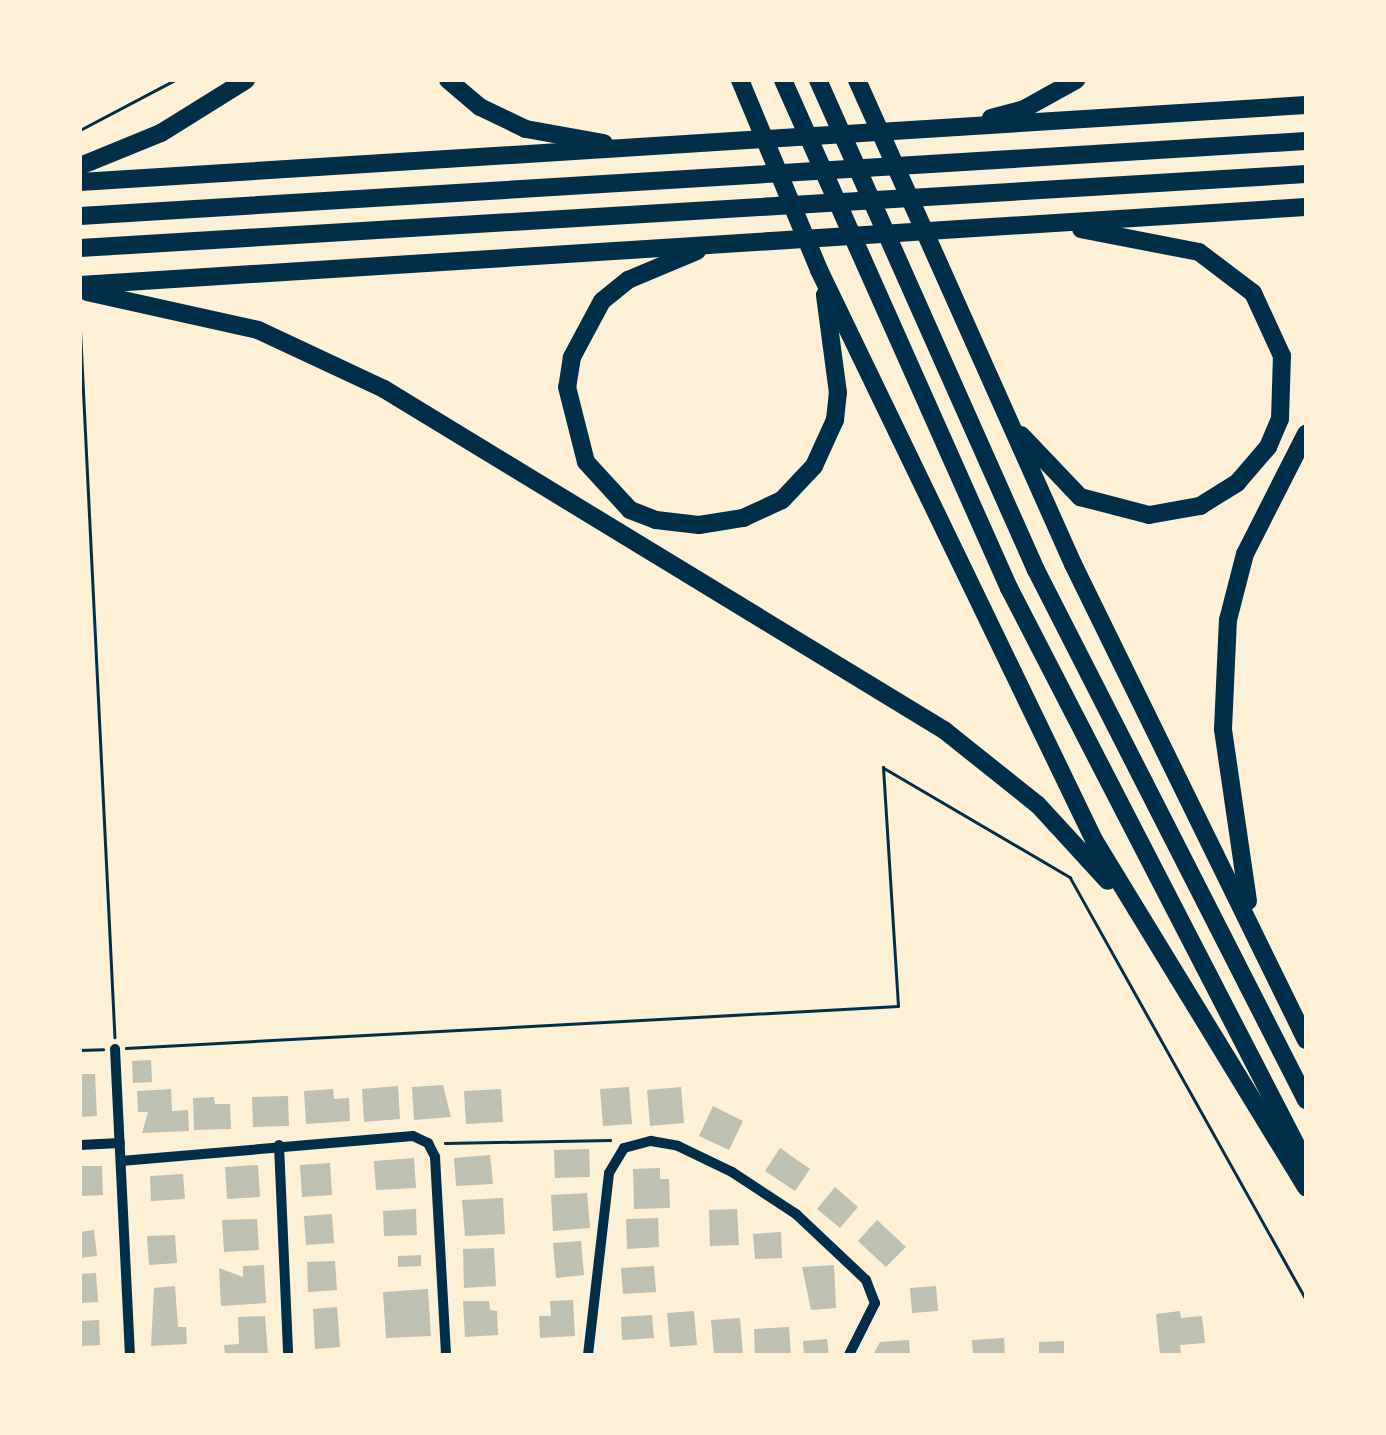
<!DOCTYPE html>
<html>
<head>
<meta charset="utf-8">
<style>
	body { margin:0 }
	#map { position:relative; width:1386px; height:1435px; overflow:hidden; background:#fdf0d5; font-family:Quicksand,sans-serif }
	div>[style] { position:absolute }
	.building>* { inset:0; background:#bec0b2 }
	.path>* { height:2.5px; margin:-1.25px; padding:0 1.25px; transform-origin:1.25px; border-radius:1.25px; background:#003049 }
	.minor>* { height:10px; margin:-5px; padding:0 5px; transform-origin:5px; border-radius:5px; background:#003049 }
	.motorway>* { height:18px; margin:-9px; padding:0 9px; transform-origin:9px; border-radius:9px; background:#003049 }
	span { translate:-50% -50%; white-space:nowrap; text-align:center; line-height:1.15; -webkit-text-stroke:10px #fdf0d5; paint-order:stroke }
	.frame { position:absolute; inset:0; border:82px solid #fdf0d5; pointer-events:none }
</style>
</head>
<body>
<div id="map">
	<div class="building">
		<div style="clip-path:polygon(151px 1060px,152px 1082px,133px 1083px,132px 1061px)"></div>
		<div style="clip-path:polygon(80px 1074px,95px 1074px,97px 1116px,80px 1117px)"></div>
		<div style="clip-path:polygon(443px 1085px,451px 1117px,414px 1120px,412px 1087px)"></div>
		<div style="clip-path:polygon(398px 1086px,400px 1119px,364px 1122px,362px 1089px)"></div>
		<div style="clip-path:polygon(629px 1087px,632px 1124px,603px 1126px,600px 1089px)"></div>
		<div style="clip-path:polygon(681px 1087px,684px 1123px,650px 1126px,647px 1090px)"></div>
		<div style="clip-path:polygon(171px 1089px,172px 1111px,188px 1110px,189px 1131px,142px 1133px,148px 1112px,138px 1112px,137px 1091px)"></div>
		<div style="clip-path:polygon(333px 1089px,334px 1099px,349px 1098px,350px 1121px,306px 1124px,304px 1091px)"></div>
		<div style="clip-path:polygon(501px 1089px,503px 1122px,466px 1124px,464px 1091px)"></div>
		<div style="clip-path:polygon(288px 1096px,289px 1126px,253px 1127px,252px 1097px)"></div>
		<div style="clip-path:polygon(214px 1097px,215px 1104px,230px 1104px,231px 1129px,194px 1130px,193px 1098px)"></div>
		<div style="clip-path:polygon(713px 1106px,743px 1121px,729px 1150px,699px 1136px)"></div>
		<div style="clip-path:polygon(780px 1148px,810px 1169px,795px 1191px,765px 1171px)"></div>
		<div style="clip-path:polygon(589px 1149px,590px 1177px,555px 1178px,554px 1150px)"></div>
		<div style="clip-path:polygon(490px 1155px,493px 1184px,456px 1186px,454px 1158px)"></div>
		<div style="clip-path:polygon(414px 1158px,416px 1188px,376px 1190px,374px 1161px)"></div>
		<div style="clip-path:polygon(330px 1163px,332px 1195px,302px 1197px,300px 1165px)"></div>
		<div style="clip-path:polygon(258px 1165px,260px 1197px,227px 1199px,225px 1167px)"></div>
		<div style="clip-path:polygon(80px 1166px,102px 1166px,103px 1195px,80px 1196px)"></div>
		<div style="clip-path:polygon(660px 1168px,660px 1179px,669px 1179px,670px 1208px,634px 1209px,633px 1169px)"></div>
		<div style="clip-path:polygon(183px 1174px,185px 1199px,151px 1201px,150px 1176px)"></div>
		<div style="clip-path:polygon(835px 1187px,858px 1207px,840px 1228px,817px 1209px)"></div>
		<div style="clip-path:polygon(587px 1193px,590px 1228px,553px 1231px,551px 1195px)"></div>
		<div style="clip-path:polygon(503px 1198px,505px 1234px,465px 1236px,462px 1200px)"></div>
		<div style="clip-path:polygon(416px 1209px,417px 1235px,384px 1236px,383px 1211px)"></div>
		<div style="clip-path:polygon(737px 1209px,739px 1245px,710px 1246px,709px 1210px)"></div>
		<div style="clip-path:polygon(332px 1214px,334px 1243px,306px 1245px,304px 1216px)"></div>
		<div style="clip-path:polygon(658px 1218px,659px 1247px,627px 1249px,626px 1219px)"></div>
		<div style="clip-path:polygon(257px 1219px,259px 1250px,224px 1252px,222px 1220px)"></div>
		<div style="clip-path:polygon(877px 1220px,906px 1247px,886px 1267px,858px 1241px)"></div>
		<div style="clip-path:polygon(94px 1230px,97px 1256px,80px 1258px,80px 1232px)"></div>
		<div style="clip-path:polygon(781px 1232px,782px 1258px,755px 1259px,753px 1234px)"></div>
		<div style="clip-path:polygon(175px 1235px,177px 1263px,149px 1265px,147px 1236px)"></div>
		<div style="clip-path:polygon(581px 1241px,584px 1275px,556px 1278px,553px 1243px)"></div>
		<div style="clip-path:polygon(494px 1248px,496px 1286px,464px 1288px,463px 1249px)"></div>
		<div style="clip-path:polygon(421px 1255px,421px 1266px,398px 1267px,398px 1256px)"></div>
		<div style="clip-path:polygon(335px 1261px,337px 1290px,308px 1292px,307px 1262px)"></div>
		<div style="clip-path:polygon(264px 1265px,266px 1303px,221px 1306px,219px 1268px,243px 1277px,243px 1266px)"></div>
		<div style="clip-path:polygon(834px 1265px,836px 1308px,811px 1310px,802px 1267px)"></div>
		<div style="clip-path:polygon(654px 1266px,656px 1292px,623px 1294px,621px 1268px)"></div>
		<div style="clip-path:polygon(96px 1273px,98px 1302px,80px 1303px,80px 1274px)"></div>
		<div style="clip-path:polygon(175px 1286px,178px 1327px,186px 1327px,187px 1344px,151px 1346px,154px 1288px)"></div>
		<div style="clip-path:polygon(936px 1286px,938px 1311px,912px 1313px,910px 1288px)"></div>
		<div style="clip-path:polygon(428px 1289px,431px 1336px,386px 1338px,383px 1292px)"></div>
		<div style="clip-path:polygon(573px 1300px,575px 1336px,540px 1338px,539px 1316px,551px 1316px,550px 1301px)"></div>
		<div style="clip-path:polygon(463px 1301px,489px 1301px,490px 1310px,497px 1311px,498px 1335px,465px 1337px)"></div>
		<div style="clip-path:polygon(337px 1307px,340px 1347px,315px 1349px,313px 1309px)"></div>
		<div style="clip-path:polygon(694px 1311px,697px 1345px,670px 1347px,667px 1313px)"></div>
		<div style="clip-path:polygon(1180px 1311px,1181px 1318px,1202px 1316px,1205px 1343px,1180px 1345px,1181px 1355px,1160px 1355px,1156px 1314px)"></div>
		<div style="clip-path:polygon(652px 1315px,654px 1338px,622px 1340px,621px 1317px)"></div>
		<div style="clip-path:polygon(265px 1316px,268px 1355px,225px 1355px,224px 1345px,239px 1344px,238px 1317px)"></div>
		<div style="clip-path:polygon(740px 1318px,743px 1355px,714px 1355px,711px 1320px)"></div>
		<div style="clip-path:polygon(99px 1320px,100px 1345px,80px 1346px,80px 1321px)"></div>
		<div style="clip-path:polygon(789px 1327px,791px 1355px,755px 1355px,754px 1329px)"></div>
		<div style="clip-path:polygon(1004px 1338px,1005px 1355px,973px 1355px,972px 1340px)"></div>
		<div style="clip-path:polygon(827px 1339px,829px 1355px,804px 1355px,803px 1341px)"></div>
		<div style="clip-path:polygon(909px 1340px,910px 1355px,873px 1355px,880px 1342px)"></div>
		<div style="clip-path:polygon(1064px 1341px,1064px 1355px,1039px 1355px,1039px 1342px)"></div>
	</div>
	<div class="path">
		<div style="left:80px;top:130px;width:107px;rotate:-27.8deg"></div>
		<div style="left:80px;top:320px;width:718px;rotate:87.21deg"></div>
		<div style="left:884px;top:768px;width:216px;rotate:30.4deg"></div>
		<div style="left:1070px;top:877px;width:484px;rotate:60.8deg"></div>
		<div style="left:126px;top:1048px;width:773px;rotate:-3.11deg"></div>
		<div style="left:898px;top:1006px;width:239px;rotate:-93.6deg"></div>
		<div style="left:80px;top:1050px;width:23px;rotate:-2deg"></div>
		<div style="left:445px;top:1143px;width:165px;rotate:-1deg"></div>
	</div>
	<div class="minor">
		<div style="left:115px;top:1049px;width:306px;rotate:87.2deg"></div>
		<div style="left:80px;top:1145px;width:40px;rotate:-2.9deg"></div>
		<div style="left:279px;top:1145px;width:210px;rotate:87.5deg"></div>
		<div style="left:121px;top:1161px;width:293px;rotate:-4.9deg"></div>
		<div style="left:413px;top:1136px;width:17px;rotate:25deg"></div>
		<div style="left:428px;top:1143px;width:16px;rotate:63deg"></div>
		<div style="left:435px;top:1157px;width:198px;rotate:86.8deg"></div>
		<div style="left:588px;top:1355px;width:183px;rotate:-83.4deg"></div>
		<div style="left:609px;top:1173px;width:29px;rotate:-59deg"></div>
		<div style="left:624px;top:1148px;width:28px;rotate:-15deg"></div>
		<div style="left:651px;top:1141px;width:27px;rotate:10deg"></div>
		<div style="left:678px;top:1146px;width:60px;rotate:25.7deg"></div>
		<div style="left:732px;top:1172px;width:77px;rotate:33.3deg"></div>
		<div style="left:796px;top:1214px;width:96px;rotate:43.3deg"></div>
		<div style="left:866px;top:1280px;width:25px;rotate:69deg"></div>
		<div style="left:875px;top:1303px;width:58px;rotate:116.6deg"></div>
	</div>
	<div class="motorway">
		<div style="left:448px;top:80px;width:42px;rotate:40.2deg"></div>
		<div style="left:480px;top:107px;width:51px;rotate:25.6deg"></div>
		<div style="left:526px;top:129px;width:79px;rotate:10.2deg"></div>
		<div style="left:740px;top:80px;width:206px;rotate:67.4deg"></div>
		<div style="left:819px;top:270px;width:633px;rotate:64.24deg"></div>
		<div style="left:1094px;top:840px;width:407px;rotate:58.6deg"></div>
		<div style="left:783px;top:80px;width:556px;rotate:66.02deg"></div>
		<div style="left:1009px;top:588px;width:648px;rotate:62.72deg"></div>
		<div style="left:818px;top:80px;width:536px;rotate:66.02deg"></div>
		<div style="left:1036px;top:570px;width:595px;rotate:63deg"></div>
		<div style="left:857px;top:80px;width:530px;rotate:65.95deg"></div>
		<div style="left:1073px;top:564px;width:530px;rotate:63.92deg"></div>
		<div style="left:991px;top:118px;width:34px;rotate:-15deg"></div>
		<div style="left:1024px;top:109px;width:60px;rotate:-29.1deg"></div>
		<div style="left:80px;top:166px;width:87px;rotate:-22.2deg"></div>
		<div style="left:161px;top:133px;width:100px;rotate:-31.9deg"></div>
		<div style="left:80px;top:182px;width:1228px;rotate:-3.59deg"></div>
		<div style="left:80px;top:216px;width:1228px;rotate:-3.5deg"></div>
		<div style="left:80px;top:248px;width:1228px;rotate:-3.45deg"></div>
		<div style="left:697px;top:251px;width:75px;rotate:157.2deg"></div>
		<div style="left:628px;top:280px;width:33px;rotate:141deg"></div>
		<div style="left:602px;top:301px;width:64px;rotate:118.2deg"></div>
		<div style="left:572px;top:357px;width:30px;rotate:99deg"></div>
		<div style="left:567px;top:387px;width:77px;rotate:75.8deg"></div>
		<div style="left:586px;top:462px;width:65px;rotate:47.5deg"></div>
		<div style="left:630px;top:510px;width:28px;rotate:21deg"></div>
		<div style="left:656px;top:520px;width:43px;rotate:6.6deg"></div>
		<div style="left:699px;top:525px;width:45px;rotate:-9deg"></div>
		<div style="left:743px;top:518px;width:43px;rotate:-24.8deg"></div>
		<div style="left:782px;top:500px;width:47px;rotate:-46.7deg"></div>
		<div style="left:814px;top:466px;width:51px;rotate:-65.5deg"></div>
		<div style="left:835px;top:420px;width:27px;rotate:-84deg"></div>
		<div style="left:838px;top:393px;width:99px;rotate:-97.6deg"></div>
		<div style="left:80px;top:285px;width:1228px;rotate:-3.64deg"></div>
		<div style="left:87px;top:292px;width:175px;rotate:12.5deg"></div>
		<div style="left:258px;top:330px;width:139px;rotate:25.1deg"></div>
		<div style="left:384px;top:389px;width:656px;rotate:31.34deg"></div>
		<div style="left:944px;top:730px;width:120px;rotate:38.6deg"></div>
		<div style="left:1038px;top:805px;width:103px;rotate:47.4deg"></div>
		<div style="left:1021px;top:435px;width:86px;rotate:46.4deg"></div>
		<div style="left:1080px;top:497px;width:71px;rotate:14.6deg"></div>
		<div style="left:1149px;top:515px;width:52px;rotate:-10deg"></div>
		<div style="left:1200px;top:506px;width:44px;rotate:-31.9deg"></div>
		<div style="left:1237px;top:483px;width:48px;rotate:-49.3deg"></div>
		<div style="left:1268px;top:447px;width:30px;rotate:-67deg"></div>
		<div style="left:1280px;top:419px;width:63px;rotate:-88.2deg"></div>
		<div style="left:1282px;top:356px;width:69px;rotate:-114.7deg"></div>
		<div style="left:1253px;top:293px;width:68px;rotate:-142.8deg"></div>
		<div style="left:1199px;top:252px;width:120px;rotate:-169deg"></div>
		<div style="left:1248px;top:901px;width:174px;rotate:-98.3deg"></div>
		<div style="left:1223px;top:729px;width:109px;rotate:-87.4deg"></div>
		<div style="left:1228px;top:620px;width:68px;rotate:-75.6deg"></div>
		<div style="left:1245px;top:554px;width:135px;rotate:-63.1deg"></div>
	</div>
	<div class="frame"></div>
</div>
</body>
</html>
